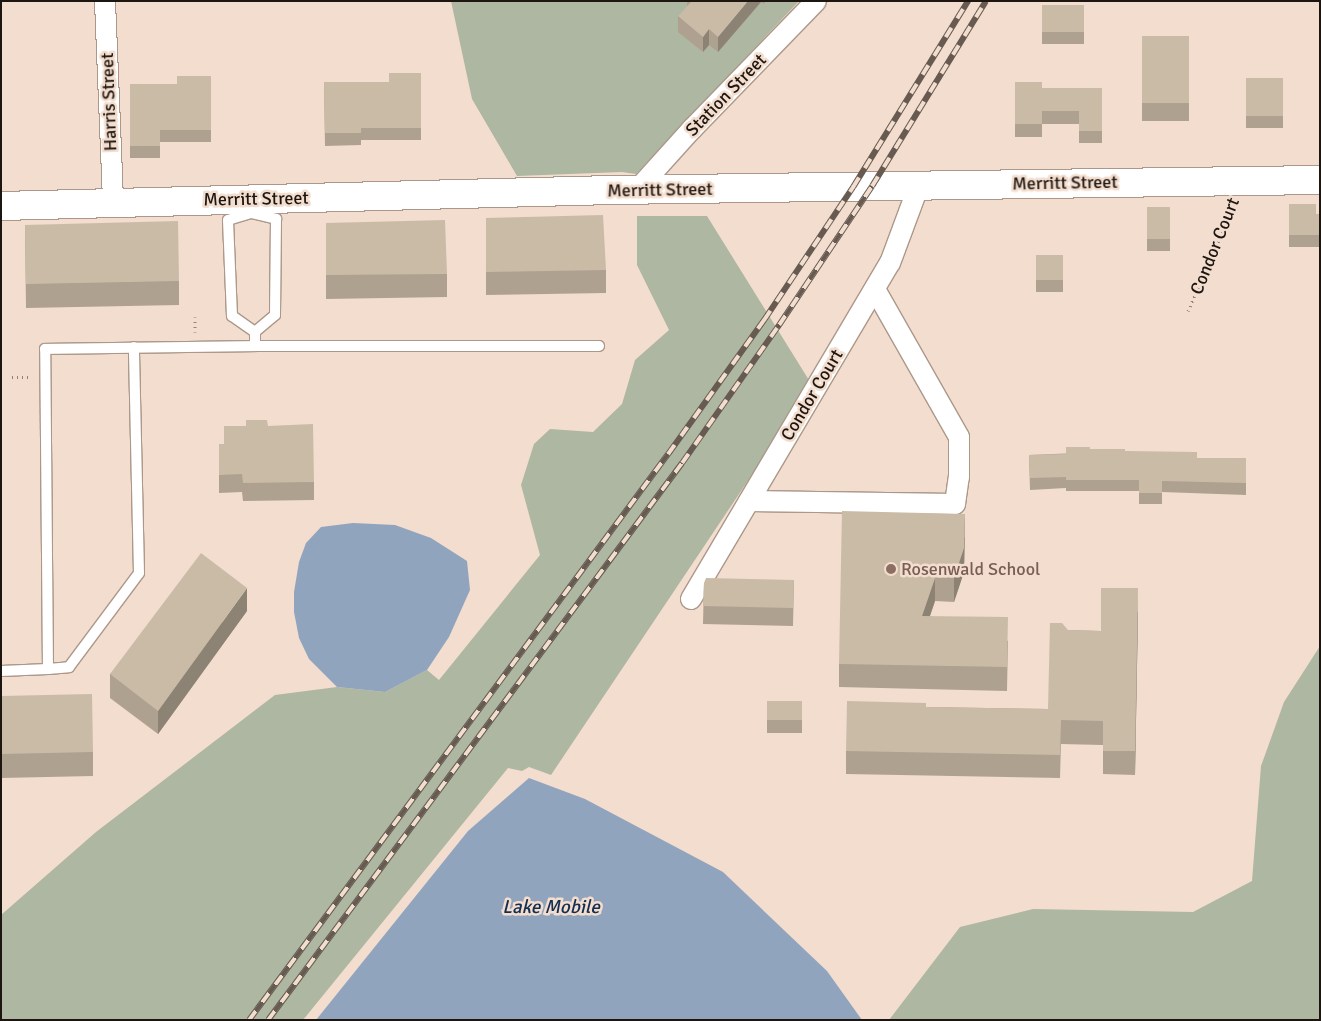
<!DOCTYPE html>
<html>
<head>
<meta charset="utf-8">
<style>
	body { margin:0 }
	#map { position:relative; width:1321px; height:1021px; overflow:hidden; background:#f3ddce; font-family:Signika,sans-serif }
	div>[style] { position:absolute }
	.green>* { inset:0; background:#aeb7a1 }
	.water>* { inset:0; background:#91a4be }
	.path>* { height:3px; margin-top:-1.5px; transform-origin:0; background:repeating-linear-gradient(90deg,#928378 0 1px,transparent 0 5px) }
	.roads { filter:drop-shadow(1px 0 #ac988a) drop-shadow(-1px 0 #ac988a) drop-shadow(0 1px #ac988a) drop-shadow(0 -1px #ac988a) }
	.lane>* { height:10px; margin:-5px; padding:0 5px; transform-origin:5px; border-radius:5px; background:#fff }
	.street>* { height:20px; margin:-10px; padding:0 10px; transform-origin:10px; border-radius:10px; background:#fff }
	.secondary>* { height:28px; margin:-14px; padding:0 14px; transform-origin:14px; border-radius:14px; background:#fff }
	.rail>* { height:5.5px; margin-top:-2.75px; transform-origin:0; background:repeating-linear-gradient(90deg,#f3ddce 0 11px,#665a51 0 22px); box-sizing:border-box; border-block:1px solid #665a51 }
	.wall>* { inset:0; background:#aea190 }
	.shaded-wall>* { inset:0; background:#8d8375 }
	.building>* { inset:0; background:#cabba7 }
	.dots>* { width:14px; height:14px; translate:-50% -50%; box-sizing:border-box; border:2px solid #f3ddce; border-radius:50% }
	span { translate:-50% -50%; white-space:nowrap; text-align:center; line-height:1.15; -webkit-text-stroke:5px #f3ddce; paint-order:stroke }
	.street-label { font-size:18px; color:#1d1610 }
	.education-label { font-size:18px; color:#785e54 }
	.left { translate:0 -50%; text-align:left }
	.water-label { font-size:19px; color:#122e52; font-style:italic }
	.frame { position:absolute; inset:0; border:2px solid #1d1610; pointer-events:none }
</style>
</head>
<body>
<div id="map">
	<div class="green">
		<div style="clip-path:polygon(451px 1px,799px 1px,636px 174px,622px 172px,517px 176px,472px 99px)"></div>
		<div style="clip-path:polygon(637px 216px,707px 216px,812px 385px,551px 775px,529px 767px,522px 771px,508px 768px,303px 1020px,1px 1020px,1px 915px,96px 832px,275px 695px,337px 687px,385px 692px,427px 670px,439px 680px,540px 555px,521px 485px,534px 444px,550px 429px,593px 432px,622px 404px,635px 360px,669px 330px,637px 265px)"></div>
		<div style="clip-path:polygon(1320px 646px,1320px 1020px,889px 1020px,960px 927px,1033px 909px,1193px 912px,1252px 881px,1261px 766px,1284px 702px)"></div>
	</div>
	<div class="water">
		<div style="clip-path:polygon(353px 523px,395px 525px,431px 538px,467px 561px,470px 590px,449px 637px,427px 670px,385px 692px,337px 687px,309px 659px,299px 638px,294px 612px,294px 592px,299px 562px,306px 543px,321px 527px)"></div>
		<div style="clip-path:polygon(529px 778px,585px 799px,723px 872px,827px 971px,862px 1020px,316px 1020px,468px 831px)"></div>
	</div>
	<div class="path">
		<div style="left:1188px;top:311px;width:115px;rotate:-66.3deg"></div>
		<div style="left:195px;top:317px;width:15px;rotate:90deg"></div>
		<div style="left:12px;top:377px;width:20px"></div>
	</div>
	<div class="roads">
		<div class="lane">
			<div style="left:251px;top:213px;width:26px;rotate:13deg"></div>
			<div style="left:276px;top:219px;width:96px;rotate:90.6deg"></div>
			<div style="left:275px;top:315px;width:26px;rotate:140deg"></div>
			<div style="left:255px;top:332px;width:28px;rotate:-145deg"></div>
			<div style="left:232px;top:316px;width:96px;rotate:-92.4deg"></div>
			<div style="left:228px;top:220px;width:24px;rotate:-17deg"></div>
			<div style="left:255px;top:332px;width:14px;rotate:90deg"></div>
			<div style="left:255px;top:346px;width:344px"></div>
			<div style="left:48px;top:669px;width:21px;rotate:-5deg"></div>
			<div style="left:69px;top:667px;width:117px;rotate:-53.3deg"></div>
			<div style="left:139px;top:573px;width:226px;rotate:-91.3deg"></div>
			<div style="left:1px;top:671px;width:47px;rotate:-2.4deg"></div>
			<div style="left:48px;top:669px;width:320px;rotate:-90.5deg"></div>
			<div style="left:45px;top:349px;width:210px;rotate:-0.8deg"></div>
		</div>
		<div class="street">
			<div style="left:105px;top:1px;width:202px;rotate:87.7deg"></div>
			<div style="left:637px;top:190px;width:82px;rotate:-48deg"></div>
			<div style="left:692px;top:129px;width:178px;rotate:-45.9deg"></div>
			<div style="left:749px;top:501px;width:206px;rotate:0.8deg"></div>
			<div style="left:955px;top:504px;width:27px;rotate:-82deg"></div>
			<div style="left:959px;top:477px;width:40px;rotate:-90deg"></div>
			<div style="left:959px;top:437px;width:170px;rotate:-119.6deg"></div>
			<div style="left:691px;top:599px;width:391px;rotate:-59.4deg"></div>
			<div style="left:890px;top:263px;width:83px;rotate:-69.6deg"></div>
		</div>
		<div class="secondary">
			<div style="left:1px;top:206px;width:612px;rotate:-1.5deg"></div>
			<div style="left:613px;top:190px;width:707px;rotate:-0.81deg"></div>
		</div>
	</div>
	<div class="rail">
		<div style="left:249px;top:1020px;width:704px;rotate:-53.49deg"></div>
		<div style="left:668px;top:454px;width:165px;rotate:-54.4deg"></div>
		<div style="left:764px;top:320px;width:160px;rotate:-56.2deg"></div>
		<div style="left:853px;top:187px;width:219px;rotate:-58.3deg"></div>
		<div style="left:268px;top:1020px;width:694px;rotate:-53.38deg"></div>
		<div style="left:682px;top:463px;width:169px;rotate:-54.9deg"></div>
		<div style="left:779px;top:325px;width:167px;rotate:-56.2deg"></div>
		<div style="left:872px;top:186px;width:217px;rotate:-58.4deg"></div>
	</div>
	<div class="wall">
		<div style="clip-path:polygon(687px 1px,766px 1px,764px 4px,761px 2px,718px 52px,709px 45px,703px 52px,678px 32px,678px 16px,687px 7px)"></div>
		<div style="clip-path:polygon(1042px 5px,1084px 5px,1084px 44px,1042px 44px)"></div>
		<div style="clip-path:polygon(1142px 36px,1189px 36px,1189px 121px,1142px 121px)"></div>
		<div style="clip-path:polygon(421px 73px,421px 140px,361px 140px,361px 145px,325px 146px,324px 82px,389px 82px)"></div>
		<div style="clip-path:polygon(211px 76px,211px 142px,160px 142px,160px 158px,130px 158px,130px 84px,177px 84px)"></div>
		<div style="clip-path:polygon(1246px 78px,1283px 78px,1283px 128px,1246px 128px)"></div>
		<div style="clip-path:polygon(1015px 82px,1042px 88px,1102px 88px,1102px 143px,1079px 143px,1079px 124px,1042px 124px,1042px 137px,1015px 137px)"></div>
		<div style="clip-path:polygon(1289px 204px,1316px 214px,1320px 214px,1320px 247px,1289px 247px)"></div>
		<div style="clip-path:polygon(1147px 207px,1170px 207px,1170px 251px,1147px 251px)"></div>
		<div style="clip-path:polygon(486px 218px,606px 270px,606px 293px,486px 295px)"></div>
		<div style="clip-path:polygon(326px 223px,447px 274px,447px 297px,326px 299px)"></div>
		<div style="clip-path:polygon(25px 225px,179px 281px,179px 305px,26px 308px)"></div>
		<div style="clip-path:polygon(1036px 255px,1063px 255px,1063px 292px,1036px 292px)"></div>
		<div style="clip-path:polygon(268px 426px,314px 482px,314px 500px,243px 501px,242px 492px,219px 493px,219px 444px,224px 444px)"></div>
		<div style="clip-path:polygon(1125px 451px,1197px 458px,1246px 458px,1246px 495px,1162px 492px,1162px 504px,1139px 504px,1139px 491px,1066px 491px,1066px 488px,1030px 490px,1029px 455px)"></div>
		<div style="clip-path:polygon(965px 537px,964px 572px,954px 602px,935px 601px,930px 616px,1008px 641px,1007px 691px,839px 687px,839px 664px)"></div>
		<div style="clip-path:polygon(794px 580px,793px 626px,703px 624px,704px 583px)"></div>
		<div style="clip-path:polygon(247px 611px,158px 734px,110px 698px,110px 674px)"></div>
		<div style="clip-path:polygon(1138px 612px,1135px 775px,1103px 774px,1103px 745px,1061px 744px,1060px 778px,846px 774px,846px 751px,926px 707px,1048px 709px,1068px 630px,1101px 631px)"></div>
		<div style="clip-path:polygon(1px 696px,93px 752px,93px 776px,1px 778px)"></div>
		<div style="clip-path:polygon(767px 701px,802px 701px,802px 733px,767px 733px)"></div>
	</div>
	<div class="shaded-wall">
		<div style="clip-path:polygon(748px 1px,761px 1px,761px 2px,718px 52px,718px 37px)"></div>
		<div style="clip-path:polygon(709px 29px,709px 45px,703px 52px,703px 37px)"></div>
		<div style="clip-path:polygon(965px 514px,964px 572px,954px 602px,954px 578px)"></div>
		<div style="clip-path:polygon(935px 578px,935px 601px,922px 639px,922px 616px)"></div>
		<div style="clip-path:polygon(247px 588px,247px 611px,158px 734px,158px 711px)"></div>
		<div style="clip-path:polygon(1138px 588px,1138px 612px,1135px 775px,1135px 751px)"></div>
	</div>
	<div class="building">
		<div style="clip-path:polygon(692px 1px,748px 1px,718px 37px,709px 29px,703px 37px,678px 16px)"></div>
		<div style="clip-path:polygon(1042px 5px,1084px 5px,1084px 32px,1042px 32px)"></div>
		<div style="clip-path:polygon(1142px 36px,1189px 36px,1189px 103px,1142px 103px)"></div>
		<div style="clip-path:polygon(389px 73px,421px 73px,421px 128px,361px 128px,361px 133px,325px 133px,324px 82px,389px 82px)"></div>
		<div style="clip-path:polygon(177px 76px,211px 76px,211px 130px,160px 130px,160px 146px,130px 146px,130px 84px,177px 84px)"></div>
		<div style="clip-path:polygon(1246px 78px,1283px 78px,1283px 116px,1246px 116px)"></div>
		<div style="clip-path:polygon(1015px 82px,1042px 82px,1042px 88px,1102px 88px,1102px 131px,1079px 131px,1079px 111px,1042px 111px,1042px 124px,1015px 124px)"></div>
		<div style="clip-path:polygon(1289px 204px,1316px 204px,1316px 214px,1320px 214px,1320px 235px,1289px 235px)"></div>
		<div style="clip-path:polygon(1147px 207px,1170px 207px,1170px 239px,1147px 239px)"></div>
		<div style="clip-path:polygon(603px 215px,606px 270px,486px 272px,486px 218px)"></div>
		<div style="clip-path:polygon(445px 220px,447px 274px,326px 275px,326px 223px)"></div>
		<div style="clip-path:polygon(178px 221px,179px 281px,26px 284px,25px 225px)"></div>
		<div style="clip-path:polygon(1036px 255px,1063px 255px,1063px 280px,1036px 280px)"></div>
		<div style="clip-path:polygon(246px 420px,267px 420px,268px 426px,313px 424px,314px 482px,243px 483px,242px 474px,219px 475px,219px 444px,224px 444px,224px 426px,246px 426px)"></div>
		<div style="clip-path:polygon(1066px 447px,1090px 447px,1090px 449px,1125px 449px,1125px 451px,1197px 452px,1197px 458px,1246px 458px,1246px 483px,1162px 481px,1162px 493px,1139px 493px,1139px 480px,1066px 480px,1066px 477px,1030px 478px,1029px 455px,1066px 454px)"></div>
		<div style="clip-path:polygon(842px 511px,965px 514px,964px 548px,954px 578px,935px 578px,922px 616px,1008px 617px,1007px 667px,839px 664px)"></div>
		<div style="clip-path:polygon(201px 553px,247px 588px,158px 711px,110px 674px)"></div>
		<div style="clip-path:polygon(706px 578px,794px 580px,793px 608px,703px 606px,704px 583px)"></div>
		<div style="clip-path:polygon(1101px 588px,1138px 588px,1135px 751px,1103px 751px,1103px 721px,1061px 720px,1060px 755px,846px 751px,847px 701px,926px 703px,926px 707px,1048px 709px,1050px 623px,1062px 623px,1068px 630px,1101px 631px)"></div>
		<div style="clip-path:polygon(92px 694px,93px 752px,1px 754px,1px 696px)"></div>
		<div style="clip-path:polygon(767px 701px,802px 701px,802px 720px,767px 720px)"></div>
	</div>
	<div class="dots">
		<div style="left:891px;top:569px;background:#8d6e63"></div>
	</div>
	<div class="street-label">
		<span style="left:726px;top:95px;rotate:-46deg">Station Street</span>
		<span style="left:109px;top:102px;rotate:-92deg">Harris Street</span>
		<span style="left:1065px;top:183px;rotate:-1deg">Merritt Street</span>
		<span style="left:660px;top:190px;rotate:-1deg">Merritt Street</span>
		<span style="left:256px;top:199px;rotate:-1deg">Merritt Street</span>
		<span style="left:1215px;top:246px;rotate:-68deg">Condor Court</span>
		<span style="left:812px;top:395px;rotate:-59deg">Condor Court</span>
	</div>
	<div class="education-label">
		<span class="left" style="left:901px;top:569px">Rosenwald School</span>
	</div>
	<div class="water-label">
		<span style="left:551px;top:908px">Lake Mobile</span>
	</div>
	<div class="frame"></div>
</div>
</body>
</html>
